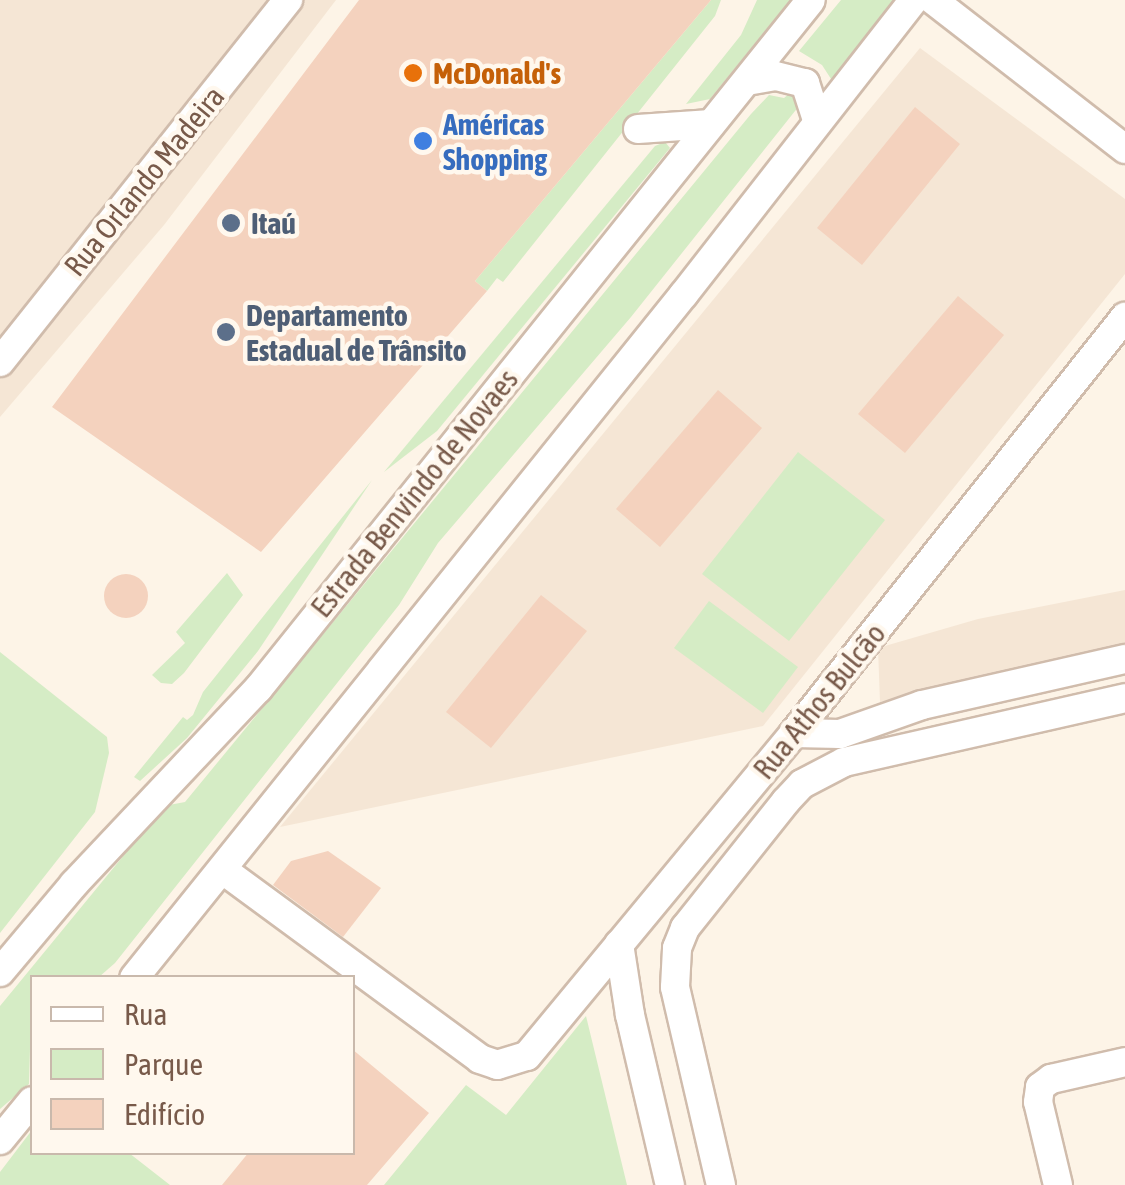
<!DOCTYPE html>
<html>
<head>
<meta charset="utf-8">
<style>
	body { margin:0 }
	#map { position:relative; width:1125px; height:1185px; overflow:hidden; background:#fdf4e7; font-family:"Asap Condensed",sans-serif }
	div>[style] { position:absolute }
	.residential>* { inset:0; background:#f5e6d5 }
	.green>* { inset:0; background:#d5ecc5 }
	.building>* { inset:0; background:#f4d2be }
	.round { border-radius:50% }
	.roads { filter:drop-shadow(2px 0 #d0bcac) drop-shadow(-2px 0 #d0bcac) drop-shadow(0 2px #d0bcac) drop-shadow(0 -2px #d0bcac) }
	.minor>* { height:28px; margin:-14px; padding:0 14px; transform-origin:14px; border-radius:14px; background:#fff }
	.dots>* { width:28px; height:28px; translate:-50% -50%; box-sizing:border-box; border:5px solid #fff8ee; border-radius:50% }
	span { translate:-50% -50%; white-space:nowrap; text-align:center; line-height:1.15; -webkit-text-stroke:9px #fff8ee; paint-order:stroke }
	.food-label { font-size:30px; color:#c56008; font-weight:700 }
	.left { translate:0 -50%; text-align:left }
	.shop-label { font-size:30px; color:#366cbe; font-weight:700 }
	.street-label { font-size:30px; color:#785a4a }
	.service-label { font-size:30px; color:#4e5e75; font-weight:700 }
	.legend { position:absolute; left:30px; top:975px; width:325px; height:180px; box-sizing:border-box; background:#fff8ee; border:2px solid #c9b9ac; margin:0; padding:12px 18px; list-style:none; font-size:30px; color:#785a4a }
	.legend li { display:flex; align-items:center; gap:20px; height:50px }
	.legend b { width:50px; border:2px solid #c9b9ac }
</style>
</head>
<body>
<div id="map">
	<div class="residential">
		<div style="clip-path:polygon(0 0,336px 0,164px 225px,0 417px)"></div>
		<div style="clip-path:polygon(920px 48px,1125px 199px,1125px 274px,763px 726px,280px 827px)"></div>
		<div style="clip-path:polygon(1125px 590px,1125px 651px,880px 702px,878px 648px,978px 619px)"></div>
	</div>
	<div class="green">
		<div style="clip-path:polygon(711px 0,721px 0,715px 16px,503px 282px,497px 278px,487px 291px,475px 281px)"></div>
		<div style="clip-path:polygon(757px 0,790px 0,710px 99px,686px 104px,741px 35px)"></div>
		<div style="clip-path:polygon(841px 0,897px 0,833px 82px,822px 65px,799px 51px)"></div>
		<div style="clip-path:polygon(796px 88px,803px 101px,631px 317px,438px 543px,399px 605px,115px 963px,99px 977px,32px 978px,29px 1084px,0 1109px,0 1006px,138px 838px,169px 805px,185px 802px,751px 114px,769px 95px,784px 98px)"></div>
		<div style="clip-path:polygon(665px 142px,670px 148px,437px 431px,384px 472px,655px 146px)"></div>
		<div style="clip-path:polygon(798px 452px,885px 520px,789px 641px,702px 574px)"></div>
		<div style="clip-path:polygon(372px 480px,258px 651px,187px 738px,140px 781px,134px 777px,183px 717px,187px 720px,193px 715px,203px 692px)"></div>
		<div style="clip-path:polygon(227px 573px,243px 595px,184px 673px,172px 684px,161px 683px,152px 675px,185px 643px,176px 632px)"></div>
		<div style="clip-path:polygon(709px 601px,798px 667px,763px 713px,674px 648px)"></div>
		<div style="clip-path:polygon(0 652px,107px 737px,109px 753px,95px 812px,0 933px)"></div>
		<div style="clip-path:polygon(586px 1016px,627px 1185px,384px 1185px,466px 1085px,506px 1115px)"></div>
		<div style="clip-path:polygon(32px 1130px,32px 1152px,129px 1153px,170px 1185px,0 1185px,0 1172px)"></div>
	</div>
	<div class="building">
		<div style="clip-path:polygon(359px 0,711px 0,475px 281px,487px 291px,261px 552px,52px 407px)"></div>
		<div style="clip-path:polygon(915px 107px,960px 144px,862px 265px,817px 228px)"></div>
		<div style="clip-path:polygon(958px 296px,1004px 335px,905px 453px,858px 414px)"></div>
		<div style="clip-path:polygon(718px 390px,762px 428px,660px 547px,616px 509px)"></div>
		<div class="round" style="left:104px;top:574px;width:44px;height:44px"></div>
		<div style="clip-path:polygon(541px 595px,587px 631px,491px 748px,446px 712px)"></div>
		<div style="clip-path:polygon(328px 851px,381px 888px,343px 937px,273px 885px,291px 861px)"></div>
		<div style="clip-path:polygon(352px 1049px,429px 1113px,367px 1185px,222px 1185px,249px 1152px,352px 1152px)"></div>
	</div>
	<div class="roads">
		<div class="minor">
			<div style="left:933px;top:0;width:243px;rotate:37.8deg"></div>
			<div style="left:747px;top:81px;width:29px;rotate:-10deg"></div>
			<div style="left:776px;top:76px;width:30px;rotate:14deg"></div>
			<div style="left:805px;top:83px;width:38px;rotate:72deg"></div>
			<div style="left:638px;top:129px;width:73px;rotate:-3.9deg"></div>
			<div style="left:0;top:362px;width:463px;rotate:-51.5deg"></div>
			<div style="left:794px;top:733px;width:46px;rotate:1.2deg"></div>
			<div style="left:840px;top:734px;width:87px;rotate:-19.5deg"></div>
			<div style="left:922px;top:705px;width:208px;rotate:-12.8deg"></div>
			<div style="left:223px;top:870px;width:319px;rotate:36.3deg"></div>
			<div style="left:480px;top:1059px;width:18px;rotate:19deg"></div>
			<div style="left:497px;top:1065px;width:31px;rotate:-17deg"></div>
			<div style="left:527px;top:1056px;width:419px;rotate:-50.4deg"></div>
			<div style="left:794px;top:733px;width:532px;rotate:-51.49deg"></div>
			<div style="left:619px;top:944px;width:72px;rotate:81.2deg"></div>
			<div style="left:630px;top:1015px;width:175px;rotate:76.8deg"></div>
			<div style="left:0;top:972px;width:115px;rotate:-49.9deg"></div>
			<div style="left:74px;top:884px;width:268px;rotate:-46.7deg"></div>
			<div style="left:258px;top:689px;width:883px;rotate:-51.25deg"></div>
			<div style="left:134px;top:978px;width:878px;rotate:-51.2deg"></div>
			<div style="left:684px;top:294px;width:373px;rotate:-52deg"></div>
			<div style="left:0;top:1140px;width:50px;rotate:-50.6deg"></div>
			<div style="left:721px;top:1185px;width:203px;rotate:-103.1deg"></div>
			<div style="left:675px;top:987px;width:39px;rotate:-87deg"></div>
			<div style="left:677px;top:948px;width:22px;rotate:-68deg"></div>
			<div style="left:685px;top:928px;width:162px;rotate:-51.5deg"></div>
			<div style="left:786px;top:801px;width:23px;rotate:-47deg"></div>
			<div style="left:802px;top:784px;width:47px;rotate:-27.6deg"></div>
			<div style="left:844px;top:762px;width:288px;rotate:-12.8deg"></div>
			<div style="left:1058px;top:1185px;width:85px;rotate:-103.5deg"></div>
			<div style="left:1038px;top:1102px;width:15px;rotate:-82deg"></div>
			<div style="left:1040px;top:1087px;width:14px;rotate:-36deg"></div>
			<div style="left:1051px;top:1079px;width:76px;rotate:-12.9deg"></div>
		</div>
	</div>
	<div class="dots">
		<div style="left:413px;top:73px;background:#e8710a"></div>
		<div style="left:423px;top:141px;background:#3f7fe0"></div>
		<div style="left:231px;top:223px;background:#5c6f8a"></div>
		<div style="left:226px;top:332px;background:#5c6f8a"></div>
	</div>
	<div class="food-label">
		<span class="left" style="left:433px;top:73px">McDonald's</span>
	</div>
	<div class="shop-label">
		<span class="left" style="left:443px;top:141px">Américas<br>Shopping</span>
	</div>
	<div class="street-label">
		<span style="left:144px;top:181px;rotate:-51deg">Rua Orlando Madeira</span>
		<span style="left:414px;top:493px;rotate:-51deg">Estrada Benvindo de Novaes</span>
		<span style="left:819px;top:701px;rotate:-51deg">Rua Athos Bulcão</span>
	</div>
	<div class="service-label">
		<span class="left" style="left:251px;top:223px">Itaú</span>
		<span class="left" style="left:246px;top:332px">Departamento<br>Estadual de Trânsito</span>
	</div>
	<ul class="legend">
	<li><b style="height:12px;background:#fff"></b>Rua</li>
	<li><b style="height:28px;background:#d5ecc5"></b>Parque</li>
	<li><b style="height:28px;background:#f4d2be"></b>Edifício</li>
	</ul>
</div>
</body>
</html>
